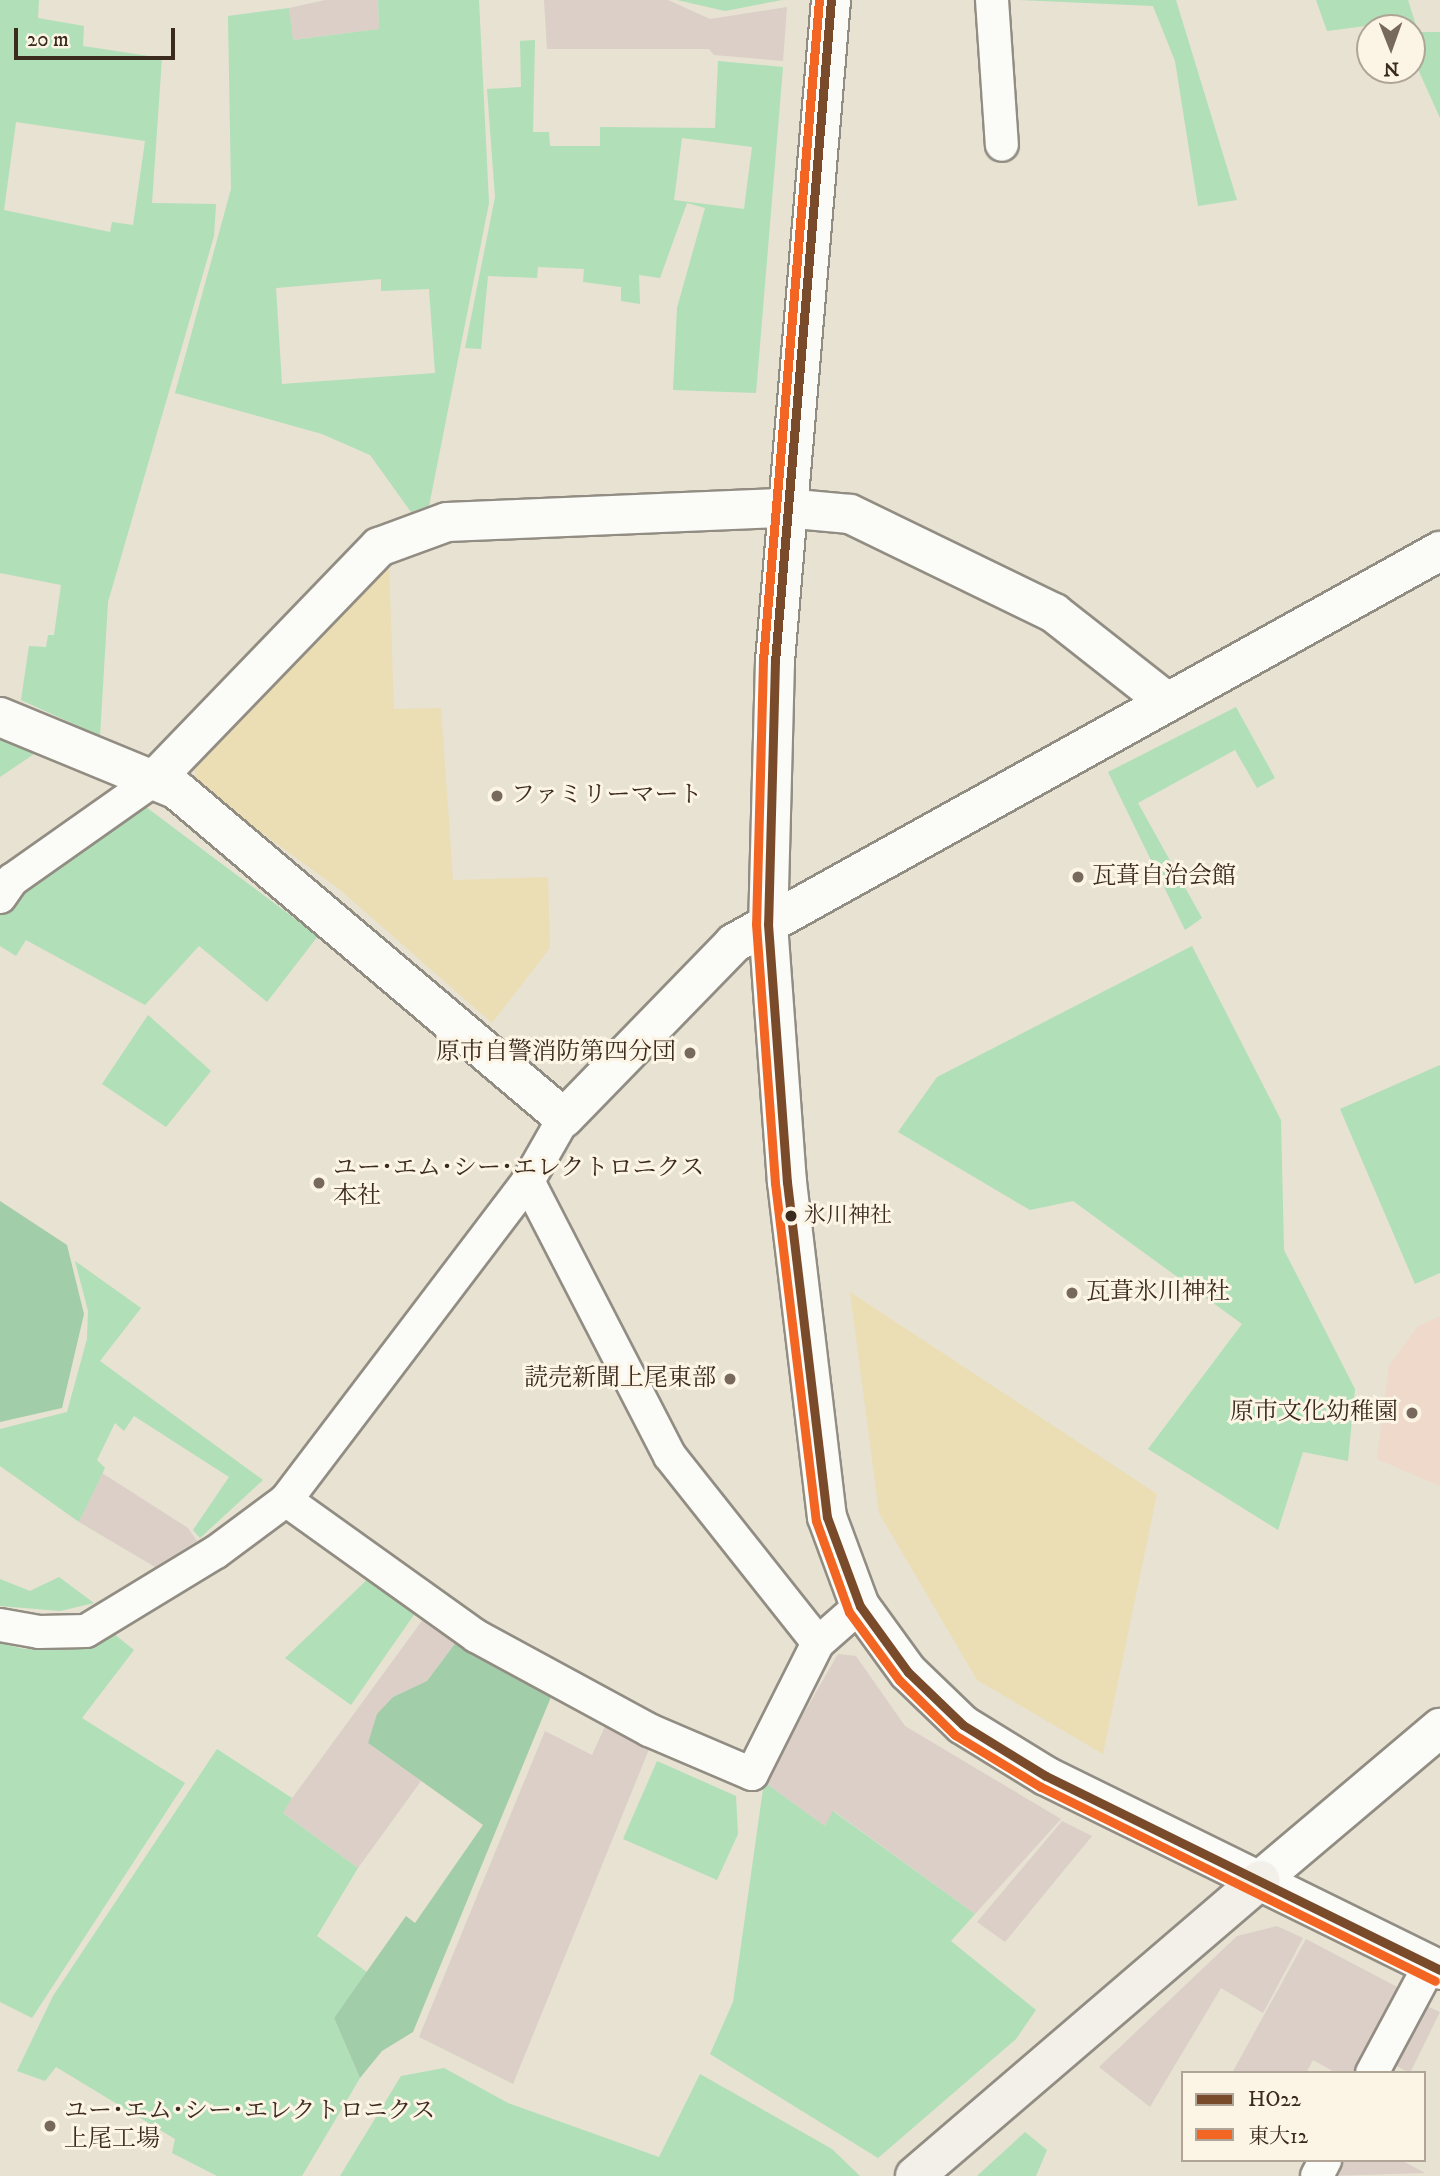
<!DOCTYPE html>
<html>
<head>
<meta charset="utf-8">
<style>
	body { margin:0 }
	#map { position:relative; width:1440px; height:2176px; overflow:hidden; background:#e7e2d2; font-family:"IM FELL DW Pica","Noto Serif JP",serif }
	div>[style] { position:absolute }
	.built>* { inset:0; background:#efd9cb }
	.industrial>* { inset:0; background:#dbcfc8 }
	.green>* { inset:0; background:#b0dfb8 }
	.forest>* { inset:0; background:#a2cda9 }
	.sand>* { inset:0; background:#ebdeb5 }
	.roads { filter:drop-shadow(2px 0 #928d83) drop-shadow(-2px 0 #928d83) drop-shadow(0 2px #928d83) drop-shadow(0 -2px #928d83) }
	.lane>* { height:32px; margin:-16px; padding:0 16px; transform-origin:16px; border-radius:16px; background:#fbfbf8 }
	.street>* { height:38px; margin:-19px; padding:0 19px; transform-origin:19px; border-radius:19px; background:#fbfbf8 }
	.secondary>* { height:38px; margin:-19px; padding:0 19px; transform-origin:19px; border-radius:19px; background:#f2f0e9 }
	.bus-1>* { height:9px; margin:-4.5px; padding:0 4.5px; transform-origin:4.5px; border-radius:4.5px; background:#7a4b2a }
	.bus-2>* { height:9px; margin:-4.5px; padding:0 4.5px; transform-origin:4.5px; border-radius:4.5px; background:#f26522 }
	.dots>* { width:19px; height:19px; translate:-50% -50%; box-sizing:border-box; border:4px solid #fcf5e5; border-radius:50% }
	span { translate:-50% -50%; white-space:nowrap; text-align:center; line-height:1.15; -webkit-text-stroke:6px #fcf5e5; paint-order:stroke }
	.bus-label { font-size:22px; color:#3b2a1e }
	.left { translate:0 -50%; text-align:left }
	.poi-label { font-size:24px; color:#3b2a1e }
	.right { translate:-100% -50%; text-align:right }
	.legend { position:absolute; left:1181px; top:2071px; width:245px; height:91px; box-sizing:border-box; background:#fcf5e5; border:2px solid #afa495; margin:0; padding:9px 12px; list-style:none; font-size:21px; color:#3b2a1e }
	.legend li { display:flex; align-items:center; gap:14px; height:35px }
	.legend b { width:35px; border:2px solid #afa495 }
	.north { position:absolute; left:1356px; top:14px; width:70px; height:70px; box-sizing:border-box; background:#fcf5e5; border:2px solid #afa495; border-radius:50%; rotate:179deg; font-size:19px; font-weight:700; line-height:28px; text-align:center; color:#3b2a1e }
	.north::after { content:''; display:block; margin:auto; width:24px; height:32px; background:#776a5d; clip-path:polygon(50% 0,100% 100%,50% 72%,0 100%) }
	.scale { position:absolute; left:14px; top:28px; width:161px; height:32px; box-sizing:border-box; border:4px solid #3b2a1e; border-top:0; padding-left:9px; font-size:21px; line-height:24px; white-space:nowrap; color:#3b2a1e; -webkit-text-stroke:5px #fcf5e5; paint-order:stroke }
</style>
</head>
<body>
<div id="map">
	<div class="built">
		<div style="clip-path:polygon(1440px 1316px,1440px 1486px,1377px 1459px,1389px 1366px,1417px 1327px)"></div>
	</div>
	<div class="industrial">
		<div style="clip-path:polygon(325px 0,378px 0,379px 29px,292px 40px,289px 8px)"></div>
		<div style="clip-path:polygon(544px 0,668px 0,710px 19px,787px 7px,783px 61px,714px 55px,709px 49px,547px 49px)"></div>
		<div style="clip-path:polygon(102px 1473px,188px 1528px,197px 1541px,155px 1567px,79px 1522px)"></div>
		<div style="clip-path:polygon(424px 1618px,457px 1641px,427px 1681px,393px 1697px,368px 1743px,421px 1781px,358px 1868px,282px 1812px)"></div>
		<div style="clip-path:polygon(838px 1654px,856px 1656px,905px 1726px,1061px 1819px,975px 1914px,834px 1811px,825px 1826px,764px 1782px)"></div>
		<div style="clip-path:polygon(608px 1720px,652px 1742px,513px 2084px,419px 2037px,545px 1731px,592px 1755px)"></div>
		<div style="clip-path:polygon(1062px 1821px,1092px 1836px,1005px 1942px,977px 1922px)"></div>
		<div style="clip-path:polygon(1277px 1926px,1303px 1938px,1263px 2013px,1221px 1988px,1150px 2107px,1099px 2067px,1237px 1936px)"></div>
		<div style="clip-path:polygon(1306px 1939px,1401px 1989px,1358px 2073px,1336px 2073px,1313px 2060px,1306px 2073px,1232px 2073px)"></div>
		<div style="clip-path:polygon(1420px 2003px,1440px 2012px,1410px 2073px,1391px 2063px)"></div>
		<div style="clip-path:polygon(1334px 2160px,1401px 2160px,1425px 2173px,1326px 2176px)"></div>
	</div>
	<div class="green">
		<div style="clip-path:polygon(evenodd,0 0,39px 0,38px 18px,84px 26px,83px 46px,162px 58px,152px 203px,216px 204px,214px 236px,108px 602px,100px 736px,21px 700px,29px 646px,46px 647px,48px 635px,54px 635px,61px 585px,0 573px,0 0,16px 122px,145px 141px,133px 225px,112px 222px,110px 232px,4px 210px,16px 122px)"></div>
		<div style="clip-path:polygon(evenodd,378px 0,479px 0,489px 203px,429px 506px,411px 512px,370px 455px,322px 434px,175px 393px,231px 189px,228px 16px,289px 8px,293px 40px,379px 29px,378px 0,381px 279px,381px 291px,429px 289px,435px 373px,282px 384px,276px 288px,381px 279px)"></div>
		<div style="clip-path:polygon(677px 0,782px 0,725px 11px)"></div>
		<div style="clip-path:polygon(1019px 0,1176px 0,1237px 200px,1198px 206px,1175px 61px,1153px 6px)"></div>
		<div style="clip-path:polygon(1316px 0,1408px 0,1418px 32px,1440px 32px,1440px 118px,1412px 56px,1412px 28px,1396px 22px,1327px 31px)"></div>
		<div style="clip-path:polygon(evenodd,535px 40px,533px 132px,549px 132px,550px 146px,600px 146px,600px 127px,715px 128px,718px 61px,783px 67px,756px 393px,673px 390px,677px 308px,705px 208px,687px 203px,660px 278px,639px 275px,640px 304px,621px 301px,621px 287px,583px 282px,584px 269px,538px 267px,537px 278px,488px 276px,481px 349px,465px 348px,495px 197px,487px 89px,521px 87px,520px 41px,535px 40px,682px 138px,752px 147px,744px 209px,674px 200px,682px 138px)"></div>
		<div style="clip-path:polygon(1236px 707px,1275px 778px,1257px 788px,1235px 750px,1138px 803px,1202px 918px,1185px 930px,1108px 772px)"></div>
		<div style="clip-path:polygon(0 737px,37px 752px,0 777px)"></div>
		<div style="clip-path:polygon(146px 807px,318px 936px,267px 1002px,199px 946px,145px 1005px,26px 940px,16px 956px,0 946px,0 915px,11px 897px)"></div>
		<div style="clip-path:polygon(1192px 946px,1281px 1120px,1284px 1250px,1355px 1389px,1348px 1461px,1303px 1452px,1278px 1530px,1148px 1449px,1242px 1324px,1073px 1201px,1030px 1210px,898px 1132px,937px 1077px)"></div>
		<div style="clip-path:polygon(148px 1015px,211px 1071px,166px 1127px,102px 1084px)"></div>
		<div style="clip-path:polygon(1440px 1065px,1440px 1273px,1415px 1284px,1340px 1109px)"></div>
		<div style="clip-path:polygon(75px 1261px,141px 1308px,100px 1361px,263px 1480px,200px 1538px,193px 1530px,229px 1477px,134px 1416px,124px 1431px,115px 1423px,97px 1460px,105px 1468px,79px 1522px,0 1466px,0 1429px,67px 1412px,87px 1339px,88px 1311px)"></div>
		<div style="clip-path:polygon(372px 1575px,416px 1612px,351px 1705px,285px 1658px)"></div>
		<div style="clip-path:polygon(59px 1577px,94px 1603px,60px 1611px,0 1606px,0 1579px,30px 1591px)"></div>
		<div style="clip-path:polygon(108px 1629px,134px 1650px,82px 1718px,185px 1783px,32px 2018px,0 2002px,0 1643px,24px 1649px,84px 1644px)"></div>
		<div style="clip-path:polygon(217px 1749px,292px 1798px,283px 1813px,358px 1868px,317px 1936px,367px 1972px,334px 2018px,360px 2078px,302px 2176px,217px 2176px,172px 2153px,175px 2139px,56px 2067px,45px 2081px,17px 2071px,53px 1996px)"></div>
		<div style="clip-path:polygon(657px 1761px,736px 1796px,738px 1834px,717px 1880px,623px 1839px)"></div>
		<div style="clip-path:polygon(764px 1782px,825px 1826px,833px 1811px,975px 1914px,951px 1941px,1036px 2010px,1016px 2039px,878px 2158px,710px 2054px,733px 2002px)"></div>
		<div style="clip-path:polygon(444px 2068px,508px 2103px,659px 2157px,700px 2074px,832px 2149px,860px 2176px,340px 2176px,401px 2076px)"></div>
		<div style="clip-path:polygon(1025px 2132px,1047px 2150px,1036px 2176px,977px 2176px)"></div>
	</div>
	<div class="forest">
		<div style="clip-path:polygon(0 1201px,67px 1245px,84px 1314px,62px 1408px,0 1422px)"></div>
		<div style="clip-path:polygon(457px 1641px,551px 1697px,413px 2032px,382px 2051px,360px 2078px,334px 2018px,406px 1916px,415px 1923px,483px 1825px,368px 1743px,377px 1714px,393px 1697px,427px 1681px)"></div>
	</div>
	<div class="sand">
		<div style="clip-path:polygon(389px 564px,394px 709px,441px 708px,453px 880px,548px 877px,550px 948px,492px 1023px,339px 889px,196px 785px,194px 762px)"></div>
		<div style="clip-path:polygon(850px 1292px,1157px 1494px,1103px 1754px,977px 1680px,879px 1513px)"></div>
	</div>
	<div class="roads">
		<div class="lane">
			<div style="left:992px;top:0;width:145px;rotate:86.1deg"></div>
			<div style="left:0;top:897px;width:21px;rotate:-55deg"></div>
			<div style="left:12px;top:880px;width:174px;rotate:-35.2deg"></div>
			<div style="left:528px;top:1181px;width:309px;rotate:62.7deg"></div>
			<div style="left:670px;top:1456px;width:238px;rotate:51.6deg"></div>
			<div style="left:286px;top:1500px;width:234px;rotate:35.6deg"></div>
			<div style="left:476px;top:1636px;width:197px;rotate:28.5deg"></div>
			<div style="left:649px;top:1730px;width:112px;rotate:23.1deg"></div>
			<div style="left:752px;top:1774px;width:147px;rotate:-63.3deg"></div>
			<div style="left:818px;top:1643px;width:56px;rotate:-41.4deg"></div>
			<div style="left:0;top:1625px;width:40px;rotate:10deg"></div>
			<div style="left:39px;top:1632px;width:47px;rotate:-1.2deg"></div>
			<div style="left:86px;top:1631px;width:152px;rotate:-31.3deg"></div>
			<div style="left:216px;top:1552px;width:87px;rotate:-36.6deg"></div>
			<div style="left:286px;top:1500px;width:400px;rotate:-52.8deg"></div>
			<div style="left:528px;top:1181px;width:73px;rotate:-60.3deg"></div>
			<div style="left:1372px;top:2073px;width:123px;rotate:-61.8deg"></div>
			<div style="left:1317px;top:2176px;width:18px;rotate:-63deg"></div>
		</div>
		<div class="street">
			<div style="left:831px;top:0;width:663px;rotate:94.84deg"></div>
			<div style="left:775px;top:661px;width:263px;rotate:91.5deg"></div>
			<div style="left:768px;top:924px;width:259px;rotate:85.8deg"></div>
			<div style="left:787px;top:1182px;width:337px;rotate:83.2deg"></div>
			<div style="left:827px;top:1517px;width:95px;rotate:69.7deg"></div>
			<div style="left:860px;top:1606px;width:82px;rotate:54deg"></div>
			<div style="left:908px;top:1672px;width:76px;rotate:43.9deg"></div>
			<div style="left:963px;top:1725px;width:97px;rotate:31.6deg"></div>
			<div style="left:1046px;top:1776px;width:439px;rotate:26.2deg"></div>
			<div style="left:0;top:717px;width:191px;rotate:22.4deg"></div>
			<div style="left:177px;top:790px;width:507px;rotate:40.28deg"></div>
			<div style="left:564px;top:1118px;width:244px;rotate:-45.8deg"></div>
			<div style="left:734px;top:943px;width:808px;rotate:-29.04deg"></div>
			<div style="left:154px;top:780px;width:324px;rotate:-46deg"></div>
			<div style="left:379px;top:547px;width:72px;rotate:-20.2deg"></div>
			<div style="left:447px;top:522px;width:338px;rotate:-2.4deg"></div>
			<div style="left:785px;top:508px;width:65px;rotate:5.3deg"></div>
			<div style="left:850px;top:514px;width:227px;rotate:25.9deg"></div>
			<div style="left:1054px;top:613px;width:144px;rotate:38.2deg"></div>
			<div style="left:1260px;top:1880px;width:236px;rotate:-40.2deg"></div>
		</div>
		<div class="secondary">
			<div style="left:915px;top:2176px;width:455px;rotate:-40.6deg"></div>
		</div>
	</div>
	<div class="bus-1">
		<div style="left:831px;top:0;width:663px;rotate:94.84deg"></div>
		<div style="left:775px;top:661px;width:263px;rotate:91.5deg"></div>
		<div style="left:768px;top:924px;width:259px;rotate:85.8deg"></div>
		<div style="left:787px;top:1182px;width:337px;rotate:83.2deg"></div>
		<div style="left:827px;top:1517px;width:95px;rotate:69.7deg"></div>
		<div style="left:860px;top:1606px;width:82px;rotate:54deg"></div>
		<div style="left:908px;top:1672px;width:76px;rotate:43.9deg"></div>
		<div style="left:963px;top:1725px;width:97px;rotate:31.6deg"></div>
		<div style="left:1046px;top:1776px;width:439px;rotate:26.2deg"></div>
	</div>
	<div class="bus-2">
		<div style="left:819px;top:0;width:662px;rotate:94.85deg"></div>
		<div style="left:763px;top:660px;width:264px;rotate:91.5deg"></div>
		<div style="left:756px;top:924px;width:260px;rotate:85.8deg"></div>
		<div style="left:775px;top:1183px;width:340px;rotate:83.1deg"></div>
		<div style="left:816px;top:1521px;width:97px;rotate:70.1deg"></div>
		<div style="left:849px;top:1612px;width:84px;rotate:53.7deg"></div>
		<div style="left:899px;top:1680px;width:78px;rotate:44.5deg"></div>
		<div style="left:955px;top:1735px;width:100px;rotate:31.2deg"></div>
		<div style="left:1041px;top:1787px;width:439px;rotate:26.2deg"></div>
	</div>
	<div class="dots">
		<div style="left:497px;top:796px;background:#776a5d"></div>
		<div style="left:1078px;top:877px;background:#776a5d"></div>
		<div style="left:690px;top:1053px;background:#776a5d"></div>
		<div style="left:319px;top:1183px;background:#776a5d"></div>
		<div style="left:791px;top:1216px;background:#3b2a1e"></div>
		<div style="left:1072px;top:1293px;background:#776a5d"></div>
		<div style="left:730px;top:1379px;background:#776a5d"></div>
		<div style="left:1412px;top:1413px;background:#776a5d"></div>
		<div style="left:50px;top:2126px;background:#776a5d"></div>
	</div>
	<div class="bus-label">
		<span class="left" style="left:804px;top:1216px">氷川神社</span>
	</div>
	<div class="poi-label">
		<span class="left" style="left:511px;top:796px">ファミリーマート</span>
		<span class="left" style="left:1092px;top:877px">瓦葺自治会館</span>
		<span class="right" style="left:676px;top:1053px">原市自警消防第四分団</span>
		<span class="left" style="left:333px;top:1183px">ユー･エム･シー･エレクトロニクス<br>本社</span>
		<span class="left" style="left:1086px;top:1293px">瓦葺氷川神社</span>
		<span class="right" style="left:716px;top:1379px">読売新聞上尾東部</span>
		<span class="right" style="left:1398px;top:1413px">原市文化幼稚園</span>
		<span class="left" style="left:64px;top:2126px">ユー･エム･シー･エレクトロニクス<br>上尾工場</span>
	</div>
	<ul class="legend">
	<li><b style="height:9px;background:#7a4b2a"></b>HO22</li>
	<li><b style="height:9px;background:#f26522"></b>東大12</li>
	</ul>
	<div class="north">N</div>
	<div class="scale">20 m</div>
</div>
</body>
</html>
